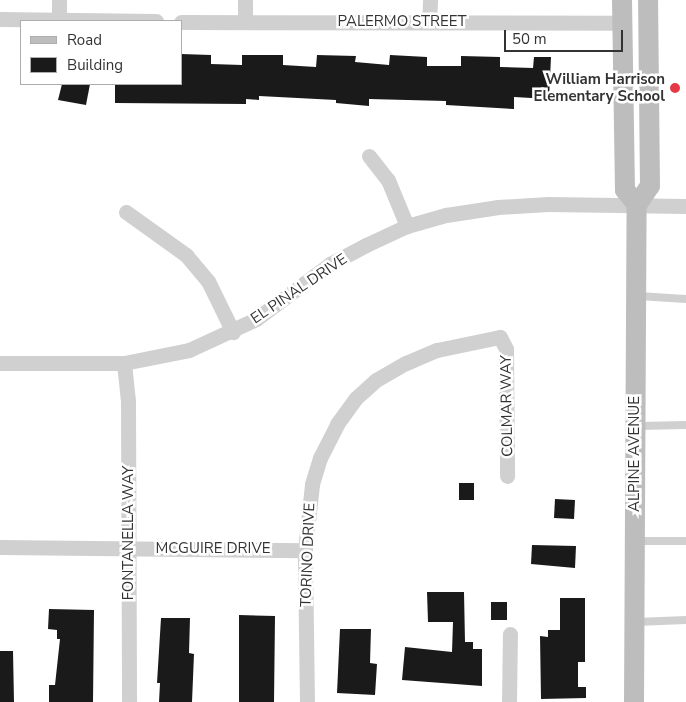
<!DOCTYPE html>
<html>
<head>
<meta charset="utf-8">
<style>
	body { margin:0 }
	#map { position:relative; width:686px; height:702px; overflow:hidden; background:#fff; font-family:"Nunito Sans",sans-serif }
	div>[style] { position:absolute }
	.building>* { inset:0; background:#1a1a1a }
	.lane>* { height:8px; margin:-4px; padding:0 4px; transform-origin:4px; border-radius:4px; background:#d0d0d0 }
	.street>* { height:15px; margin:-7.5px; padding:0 7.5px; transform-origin:7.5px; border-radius:7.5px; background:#d0d0d0 }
	.secondary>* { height:20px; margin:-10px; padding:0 10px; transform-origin:10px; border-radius:10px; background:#bdbdbd }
	.dots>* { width:14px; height:14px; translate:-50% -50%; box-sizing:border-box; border:2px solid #fff; border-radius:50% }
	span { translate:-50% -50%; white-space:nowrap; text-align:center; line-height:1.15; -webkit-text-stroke:5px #fff; paint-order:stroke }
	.street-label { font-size:15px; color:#333 }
	.poi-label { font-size:15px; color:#333; font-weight:700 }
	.right { translate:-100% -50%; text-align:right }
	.legend { position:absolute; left:20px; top:20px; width:162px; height:65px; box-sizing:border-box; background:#fff; border:1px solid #adadad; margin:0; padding:6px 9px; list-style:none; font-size:15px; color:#333 }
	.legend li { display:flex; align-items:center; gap:10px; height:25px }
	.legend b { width:25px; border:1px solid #adadad }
	.scale { position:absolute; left:504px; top:30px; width:119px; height:22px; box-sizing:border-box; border:2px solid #333; border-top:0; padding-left:6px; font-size:15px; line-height:18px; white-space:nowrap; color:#333; -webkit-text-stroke:4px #fff; paint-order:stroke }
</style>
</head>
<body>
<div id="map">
	<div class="building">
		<div style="clip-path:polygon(181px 54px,211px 55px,211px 64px,242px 65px,242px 55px,283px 55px,283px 65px,316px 67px,317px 55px,356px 56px,355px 62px,389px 65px,390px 55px,427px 57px,427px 66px,461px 66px,461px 56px,500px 57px,500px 67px,533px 68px,534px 57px,551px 57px,549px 99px,514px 97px,514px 109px,446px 105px,446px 101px,369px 99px,369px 106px,336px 103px,336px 100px,259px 96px,259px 100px,246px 99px,246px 104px,115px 103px,115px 84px,181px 84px)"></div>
		<div style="clip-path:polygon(62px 84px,90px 84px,86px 105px,58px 100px)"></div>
		<div style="clip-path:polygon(459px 483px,474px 483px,474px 500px,459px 500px)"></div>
		<div style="clip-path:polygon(555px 499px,575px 500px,574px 519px,554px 518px)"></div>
		<div style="clip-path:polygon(532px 545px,576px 546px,575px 568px,531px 564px)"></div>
		<div style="clip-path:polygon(427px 592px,464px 592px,465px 642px,473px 642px,473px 649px,482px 649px,482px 686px,402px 680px,405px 647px,452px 652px,453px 622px,428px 622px)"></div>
		<div style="clip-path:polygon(560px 598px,585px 598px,585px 662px,578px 662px,578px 687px,586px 687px,586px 698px,541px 699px,540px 636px,548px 637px,548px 630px,560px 630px)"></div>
		<div style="clip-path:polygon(491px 602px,507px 602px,507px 620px,491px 620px)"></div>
		<div style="clip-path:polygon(49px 609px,94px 610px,93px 702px,49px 702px,49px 685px,55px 685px,60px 639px,57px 639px,57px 630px,48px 629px)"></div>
		<div style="clip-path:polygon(239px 615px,275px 616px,274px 702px,239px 702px)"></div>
		<div style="clip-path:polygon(161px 618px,190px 618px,189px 653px,194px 654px,192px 702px,159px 702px,160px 683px,157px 683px)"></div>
		<div style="clip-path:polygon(340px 629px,371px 629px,370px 663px,377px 664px,375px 695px,337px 693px)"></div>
		<div style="clip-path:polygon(0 651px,13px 651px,14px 702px,0 702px)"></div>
	</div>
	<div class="lane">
		<div style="left:638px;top:296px;width:48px;rotate:3.6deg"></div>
		<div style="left:638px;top:426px;width:48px;rotate:-1.2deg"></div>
		<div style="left:636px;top:541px;width:50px"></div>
		<div style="left:636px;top:622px;width:50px;rotate:-2.3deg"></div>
	</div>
	<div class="street">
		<div style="left:59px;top:0;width:19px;rotate:90deg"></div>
		<div style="left:0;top:19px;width:156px;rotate:0.7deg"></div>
		<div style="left:429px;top:21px;width:21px;rotate:-87deg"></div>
		<div style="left:181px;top:22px;width:441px;rotate:0.1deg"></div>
		<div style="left:245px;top:22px;width:22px;rotate:-90deg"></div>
		<div style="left:369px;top:156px;width:31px;rotate:52deg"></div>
		<div style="left:388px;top:180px;width:50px;rotate:67.6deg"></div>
		<div style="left:126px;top:212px;width:74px;rotate:35.6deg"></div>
		<div style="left:186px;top:255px;width:34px;rotate:50deg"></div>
		<div style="left:208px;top:281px;width:57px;rotate:63.9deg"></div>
		<div style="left:0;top:363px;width:124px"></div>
		<div style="left:124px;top:363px;width:66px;rotate:-11.3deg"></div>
		<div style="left:189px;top:350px;width:74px;rotate:-24.8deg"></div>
		<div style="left:256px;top:319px;width:92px;rotate:-36.6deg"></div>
		<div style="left:330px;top:264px;width:41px;rotate:-27.8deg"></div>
		<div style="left:366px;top:245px;width:45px;rotate:-24.9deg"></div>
		<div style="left:407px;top:226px;width:41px;rotate:-15.8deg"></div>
		<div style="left:446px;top:215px;width:53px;rotate:-8.7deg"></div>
		<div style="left:498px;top:207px;width:50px;rotate:-3.4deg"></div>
		<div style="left:548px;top:204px;width:138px;rotate:0.8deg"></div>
		<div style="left:124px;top:363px;width:38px;rotate:84deg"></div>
		<div style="left:128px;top:401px;width:301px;rotate:89.8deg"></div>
		<div style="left:0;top:547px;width:305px;rotate:0.6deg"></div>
		<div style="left:307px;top:702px;width:152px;rotate:-90.8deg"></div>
		<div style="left:305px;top:550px;width:66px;rotate:-83.9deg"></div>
		<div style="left:312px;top:484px;width:27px;rotate:-73deg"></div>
		<div style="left:320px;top:458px;width:38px;rotate:-63deg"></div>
		<div style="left:337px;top:424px;width:32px;rotate:-54deg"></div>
		<div style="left:356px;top:398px;width:27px;rotate:-42deg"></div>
		<div style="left:376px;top:380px;width:34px;rotate:-30deg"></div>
		<div style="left:406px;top:363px;width:34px;rotate:-23deg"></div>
		<div style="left:437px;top:350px;width:64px;rotate:-11.7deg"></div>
		<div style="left:500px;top:337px;width:13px;rotate:63deg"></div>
		<div style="left:506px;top:349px;width:127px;rotate:89.5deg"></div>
		<div style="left:509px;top:702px;width:68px;rotate:-89.2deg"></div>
	</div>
	<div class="secondary">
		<div style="left:622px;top:0;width:190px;rotate:89.1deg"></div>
		<div style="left:625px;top:190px;width:19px;rotate:51deg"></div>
		<div style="left:634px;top:702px;width:497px;rotate:-89.7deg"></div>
		<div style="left:637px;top:205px;width:23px;rotate:-56deg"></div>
		<div style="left:650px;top:186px;width:186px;rotate:-90.6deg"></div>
	</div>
	<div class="dots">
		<div style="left:675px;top:88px;background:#e63946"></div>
	</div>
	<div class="street-label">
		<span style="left:402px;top:22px">PALERMO STREET</span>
		<span style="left:299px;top:289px;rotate:-34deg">EL PINAL DRIVE</span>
		<span style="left:507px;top:406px;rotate:-91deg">COLMAR WAY</span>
		<span style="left:635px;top:454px;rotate:-90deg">ALPINE AVENUE</span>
		<span style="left:129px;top:533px;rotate:-90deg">FONTANELLA WAY</span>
		<span style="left:213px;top:549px">MCGUIRE DRIVE</span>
		<span style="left:308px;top:555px;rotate:-88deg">TORINO DRIVE</span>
	</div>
	<div class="poi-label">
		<span class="right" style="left:665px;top:88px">William Harrison<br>Elementary School</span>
	</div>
	<ul class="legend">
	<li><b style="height:6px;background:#bdbdbd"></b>Road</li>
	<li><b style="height:14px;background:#1a1a1a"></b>Building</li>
	</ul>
	<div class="scale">50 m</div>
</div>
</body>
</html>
